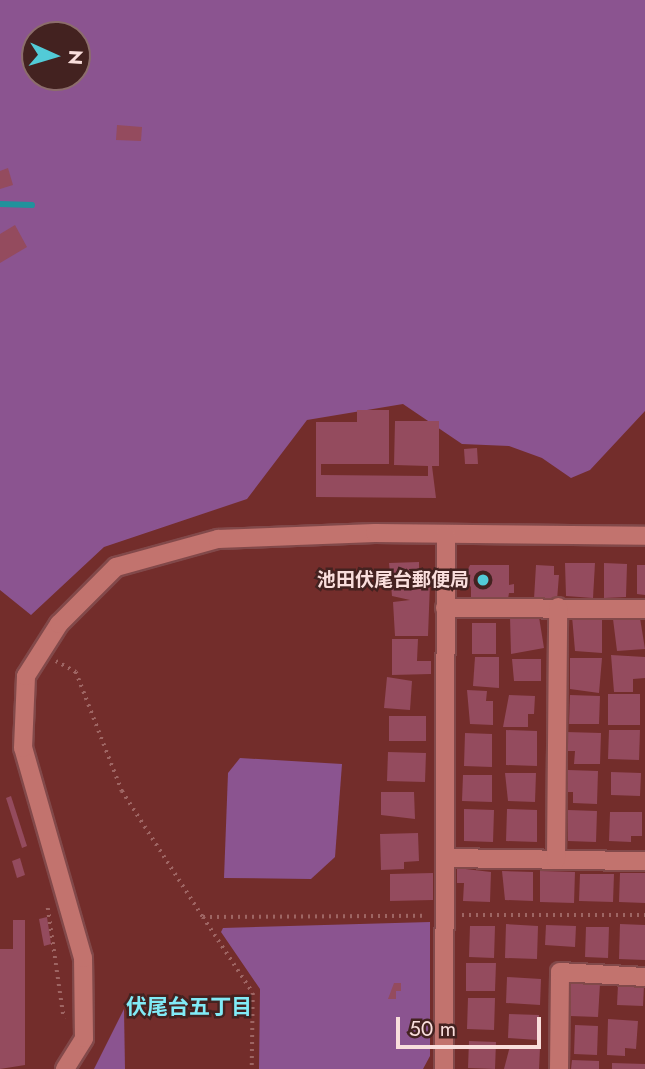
<!DOCTYPE html>
<html>
<head>
<meta charset="utf-8">
<style>
	body { margin:0 }
	#map { position:relative; width:645px; height:1069px; overflow:hidden; background:#732d2b; font-family:Jost,"Noto Sans JP",sans-serif }
	div>[style] { position:absolute }
	.green>* { inset:0; background:#8b5490 }
	.stream>* { height:6px; margin:-3px; padding:0 3px; transform-origin:3px; border-radius:3px; background:#20929c }
	.building>* { inset:0; background:#944b5e }
	.path>* { height:3.5px; margin-top:-1.75px; transform-origin:0; background:repeating-linear-gradient(90deg,#9e6563 0 2px,transparent 0 7px) }
	.roads { filter:drop-shadow(2px 0 #82494a) drop-shadow(-2px 0 #82494a) drop-shadow(0 2px #82494a) drop-shadow(0 -2px #82494a) }
	.street>* { height:18px; margin:-9px; padding:0 9px; transform-origin:9px; border-radius:9px; background:#c2736e }
	.secondary>* { height:18px; margin:-9px; padding:0 9px; transform-origin:9px; border-radius:9px; background:#c2736e }
	.dots>* { width:19px; height:19px; translate:-50% -50%; box-sizing:border-box; border:4px solid #432220; border-radius:50% }
	span { translate:-50% -50%; white-space:nowrap; text-align:center; line-height:1.15; -webkit-text-stroke:5px #432220; paint-order:stroke }
	.poi-label { font-size:19px; color:#f9dedc; font-weight:700 }
	.right { translate:-100% -50%; text-align:right }
	.neighbourhood-label { font-size:21px; color:#81ebf7; font-weight:700 }
	.north { position:absolute; left:21px; top:21px; width:70px; height:70px; box-sizing:border-box; background:#432220; border:2px solid #8c6d6b; border-radius:50%; rotate:94deg; font-size:19px; font-weight:700; line-height:28px; text-align:center; color:#f9dedc }
	.north::after { content:''; display:block; margin:auto; width:24px; height:32px; background:#52cbd7; clip-path:polygon(50% 0,100% 100%,50% 72%,0 100%) }
	.scale { position:absolute; left:396px; top:1017px; width:145px; height:32px; box-sizing:border-box; border:4px solid #f9dedc; border-top:0; padding-left:9px; font-size:21px; line-height:24px; white-space:nowrap; color:#f9dedc; -webkit-text-stroke:5px #432220; paint-order:stroke }
</style>
</head>
<body>
<div id="map">
	<div class="green">
		<div style="clip-path:polygon(evenodd,0 0,645px 0,645px 411px,590px 470px,571px 478px,542px 458px,509px 446px,462px 444px,403px 404px,307px 420px,247px 499px,104px 547px,31px 615px,0 590px,0 0,35px 35px,77px 35px,77px 77px,35px 77px,35px 35px)"></div>
		<div style="clip-path:polygon(240px 758px,342px 764px,335px 857px,311px 879px,224px 878px,228px 773px)"></div>
		<div style="clip-path:polygon(430px 922px,430px 1056px,423px 1069px,259px 1069px,260px 989px,221px 932px,223px 928px)"></div>
		<div style="clip-path:polygon(124px 1009px,125px 1069px,94px 1069px)"></div>
	</div>
	<div class="stream">
		<div style="left:0;top:204px;width:32px;rotate:2deg"></div>
	</div>
	<div class="building">
		<div style="clip-path:polygon(117px 125px,142px 127px,141px 141px,116px 140px)"></div>
		<div style="clip-path:polygon(8px 168px,13px 185px,0 189px,0 171px)"></div>
		<div style="clip-path:polygon(15px 225px,27px 247px,0 263px,0 234px)"></div>
		<div style="clip-path:polygon(357px 410px,389px 410px,389px 464px,321px 464px,321px 475px,428px 476px,428px 466px,394px 465px,395px 421px,439px 421px,439px 466px,432px 466px,436px 498px,316px 497px,316px 422px,357px 422px)"></div>
		<div style="clip-path:polygon(477px 448px,478px 464px,465px 464px,464px 449px)"></div>
		<div style="clip-path:polygon(419px 562px,419px 583px,430px 583px,428px 636px,395px 636px,393px 602px,410px 600px,392px 596px,389px 563px)"></div>
		<div style="clip-path:polygon(565px 563px,595px 563px,593px 598px,566px 596px)"></div>
		<div style="clip-path:polygon(604px 563px,627px 564px,626px 597px,604px 598px)"></div>
		<div style="clip-path:polygon(470px 565px,509px 565px,509px 585px,514px 584px,514px 593px,509px 593px,508px 599px,471px 597px,471px 587px,463px 579px)"></div>
		<div style="clip-path:polygon(536px 565px,554px 566px,554px 575px,559px 575px,557px 600px,534px 599px)"></div>
		<div style="clip-path:polygon(637px 565px,645px 565px,645px 595px,637px 594px)"></div>
		<div style="clip-path:polygon(572px 616px,602px 617px,602px 653px,575px 651px)"></div>
		<div style="clip-path:polygon(510px 617px,539px 617px,544px 648px,511px 654px)"></div>
		<div style="clip-path:polygon(640px 618px,645px 649px,617px 651px,613px 619px)"></div>
		<div style="clip-path:polygon(472px 623px,496px 623px,496px 654px,472px 654px)"></div>
		<div style="clip-path:polygon(392px 639px,418px 639px,417px 661px,431px 661px,431px 674px,392px 675px)"></div>
		<div style="clip-path:polygon(611px 655px,645px 657px,645px 678px,633px 679px,633px 692px,614px 692px)"></div>
		<div style="clip-path:polygon(475px 657px,499px 657px,499px 688px,473px 686px)"></div>
		<div style="clip-path:polygon(570px 658px,602px 658px,599px 693px,570px 689px)"></div>
		<div style="clip-path:polygon(512px 659px,541px 659px,541px 681px,514px 681px)"></div>
		<div style="clip-path:polygon(387px 677px,412px 681px,410px 710px,384px 708px)"></div>
		<div style="clip-path:polygon(467px 690px,487px 691px,486px 701px,493px 701px,493px 725px,470px 724px)"></div>
		<div style="clip-path:polygon(608px 694px,640px 694px,640px 725px,608px 725px)"></div>
		<div style="clip-path:polygon(509px 695px,535px 696px,534px 714px,528px 714px,528px 727px,503px 727px)"></div>
		<div style="clip-path:polygon(570px 695px,600px 696px,599px 724px,569px 724px)"></div>
		<div style="clip-path:polygon(389px 716px,426px 716px,426px 741px,389px 741px)"></div>
		<div style="clip-path:polygon(506px 730px,537px 731px,537px 766px,506px 765px)"></div>
		<div style="clip-path:polygon(609px 730px,640px 730px,639px 760px,608px 759px)"></div>
		<div style="clip-path:polygon(566px 732px,601px 733px,600px 764px,574px 764px,575px 751px,565px 751px)"></div>
		<div style="clip-path:polygon(465px 733px,492px 734px,492px 767px,464px 766px)"></div>
		<div style="clip-path:polygon(388px 752px,426px 753px,425px 782px,387px 781px)"></div>
		<div style="clip-path:polygon(568px 770px,598px 771px,597px 804px,573px 803px,573px 792px,568px 792px)"></div>
		<div style="clip-path:polygon(611px 772px,641px 773px,640px 796px,611px 795px)"></div>
		<div style="clip-path:polygon(505px 773px,536px 773px,535px 802px,508px 801px)"></div>
		<div style="clip-path:polygon(463px 775px,492px 775px,492px 802px,462px 801px)"></div>
		<div style="clip-path:polygon(381px 792px,414px 792px,415px 819px,381px 815px)"></div>
		<div style="clip-path:polygon(11px 796px,27px 846px,22px 848px,6px 798px)"></div>
		<div style="clip-path:polygon(464px 809px,494px 810px,493px 842px,464px 841px)"></div>
		<div style="clip-path:polygon(507px 809px,537px 810px,537px 842px,506px 841px)"></div>
		<div style="clip-path:polygon(568px 810px,597px 811px,596px 842px,568px 841px)"></div>
		<div style="clip-path:polygon(610px 812px,642px 812px,642px 836px,631px 836px,631px 842px,609px 841px)"></div>
		<div style="clip-path:polygon(418px 833px,419px 861px,404px 862px,404px 869px,381px 870px,380px 834px)"></div>
		<div style="clip-path:polygon(20px 858px,25px 875px,17px 878px,12px 861px)"></div>
		<div style="clip-path:polygon(457px 868px,491px 872px,490px 902px,463px 901px,464px 883px,457px 883px)"></div>
		<div style="clip-path:polygon(502px 871px,533px 872px,533px 901px,505px 900px)"></div>
		<div style="clip-path:polygon(540px 871px,575px 872px,574px 903px,540px 902px)"></div>
		<div style="clip-path:polygon(433px 873px,433px 900px,390px 901px,390px 874px)"></div>
		<div style="clip-path:polygon(620px 873px,645px 873px,645px 903px,619px 902px)"></div>
		<div style="clip-path:polygon(580px 874px,614px 874px,613px 902px,579px 901px)"></div>
		<div style="clip-path:polygon(47px 917px,51px 944px,44px 946px,39px 919px)"></div>
		<div style="clip-path:polygon(13px 920px,25px 920px,25px 1065px,0 1069px,0 949px,13px 949px)"></div>
		<div style="clip-path:polygon(506px 924px,538px 926px,537px 959px,505px 958px)"></div>
		<div style="clip-path:polygon(620px 924px,645px 925px,645px 960px,619px 959px)"></div>
		<div style="clip-path:polygon(546px 925px,576px 926px,575px 947px,545px 945px)"></div>
		<div style="clip-path:polygon(470px 926px,495px 926px,494px 958px,469px 957px)"></div>
		<div style="clip-path:polygon(586px 927px,609px 927px,608px 958px,585px 957px)"></div>
		<div style="clip-path:polygon(466px 963px,496px 963px,495px 991px,466px 991px)"></div>
		<div style="clip-path:polygon(507px 977px,541px 979px,540px 1005px,506px 1003px)"></div>
		<div style="clip-path:polygon(394px 983px,401px 983px,401px 991px,396px 991px,396px 999px,388px 999px)"></div>
		<div style="clip-path:polygon(571px 983px,600px 984px,598px 1017px,570px 1016px)"></div>
		<div style="clip-path:polygon(618px 985px,644px 986px,643px 1006px,617px 1005px)"></div>
		<div style="clip-path:polygon(468px 998px,495px 998px,494px 1030px,467px 1029px)"></div>
		<div style="clip-path:polygon(509px 1014px,539px 1015px,538px 1040px,508px 1038px)"></div>
		<div style="clip-path:polygon(608px 1019px,638px 1021px,636px 1049px,625px 1048px,625px 1056px,607px 1055px)"></div>
		<div style="clip-path:polygon(575px 1025px,598px 1026px,597px 1055px,574px 1054px)"></div>
		<div style="clip-path:polygon(469px 1041px,496px 1042px,495px 1069px,468px 1068px)"></div>
		<div style="clip-path:polygon(510px 1046px,540px 1048px,539px 1069px,504px 1069px)"></div>
		<div style="clip-path:polygon(572px 1060px,599px 1061px,599px 1069px,571px 1069px)"></div>
		<div style="clip-path:polygon(612px 1063px,645px 1064px,645px 1069px,612px 1069px)"></div>
	</div>
	<div class="path">
		<div style="left:56px;top:661px;width:23px;rotate:29deg"></div>
		<div style="left:76px;top:672px;width:128px;rotate:68.9deg"></div>
		<div style="left:122px;top:791px;width:150px;rotate:57.3deg"></div>
		<div style="left:203px;top:917px;width:223px;rotate:-0.3deg"></div>
		<div style="left:48px;top:908px;width:112px;rotate:81.8deg"></div>
		<div style="left:462px;top:915px;width:183px"></div>
		<div style="left:203px;top:917px;width:91px;rotate:56.7deg"></div>
		<div style="left:253px;top:993px;width:76px;rotate:90.8deg"></div>
	</div>
	<div class="roads">
		<div class="street">
			<div style="left:445px;top:608px;width:200px;rotate:0.3deg"></div>
			<div style="left:446px;top:858px;width:199px;rotate:0.9deg"></div>
			<div style="left:556px;top:860px;width:253px;rotate:-89.5deg"></div>
			<div style="left:559px;top:1069px;width:97px;rotate:-89.4deg"></div>
			<div style="left:560px;top:972px;width:85px;rotate:3.4deg"></div>
		</div>
		<div class="secondary">
			<div style="left:65px;top:1069px;width:36px;rotate:-58deg"></div>
			<div style="left:84px;top:1038px;width:80px;rotate:-90.7deg"></div>
			<div style="left:83px;top:958px;width:218px;rotate:-105.9deg"></div>
			<div style="left:23px;top:748px;width:72px;rotate:-87.6deg"></div>
			<div style="left:26px;top:676px;width:62px;rotate:-57.6deg"></div>
			<div style="left:59px;top:624px;width:81px;rotate:-45deg"></div>
			<div style="left:116px;top:567px;width:106px;rotate:-15.4deg"></div>
			<div style="left:218px;top:539px;width:157px;rotate:-2.2deg"></div>
			<div style="left:375px;top:533px;width:270px;rotate:0.6deg"></div>
			<div style="left:444px;top:1069px;width:534px;rotate:-89.79deg"></div>
		</div>
	</div>
	<div class="dots">
		<div style="left:483px;top:580px;background:#52cbd7"></div>
	</div>
	<div class="poi-label">
		<span class="right" style="left:469px;top:580px">池田伏尾台郵便局</span>
	</div>
	<div class="neighbourhood-label">
		<span style="left:189px;top:1007px">伏尾台五丁目</span>
	</div>
	<div class="north">N</div>
	<div class="scale">50 m</div>
</div>
</body>
</html>
